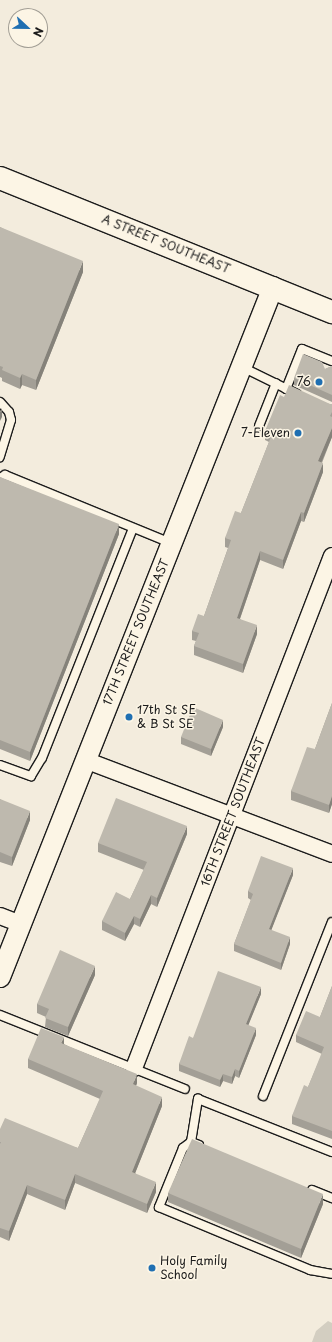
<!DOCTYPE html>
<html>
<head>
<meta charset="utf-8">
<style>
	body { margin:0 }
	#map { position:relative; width:332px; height:1342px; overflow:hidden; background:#f3ecdd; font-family:"Playpen Sans",sans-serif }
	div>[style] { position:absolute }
	.green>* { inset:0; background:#d3cec1 }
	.roads { filter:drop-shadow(1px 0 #1c1c1c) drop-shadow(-1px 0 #1c1c1c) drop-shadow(0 1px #1c1c1c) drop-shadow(0 -1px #1c1c1c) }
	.service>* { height:8px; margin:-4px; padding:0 4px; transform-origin:4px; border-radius:4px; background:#fcf5e5 }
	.minor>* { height:16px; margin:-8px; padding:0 8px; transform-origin:8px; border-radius:8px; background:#fcf5e5 }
	.tertiary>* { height:20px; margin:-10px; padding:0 10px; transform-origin:10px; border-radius:10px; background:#fcf5e5 }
	.secondary>* { height:22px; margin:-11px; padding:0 11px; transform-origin:11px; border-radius:11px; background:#fcf5e5 }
	.wall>* { inset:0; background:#a39f96 }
	.shaded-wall>* { inset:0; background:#85827a }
	.building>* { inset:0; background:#beb9ae }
	.dots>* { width:11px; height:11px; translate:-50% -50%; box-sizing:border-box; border:2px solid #fcf5e5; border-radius:50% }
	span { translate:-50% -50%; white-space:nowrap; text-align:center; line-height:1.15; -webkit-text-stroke:3px #fcf5e5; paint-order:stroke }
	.street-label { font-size:12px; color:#1c1c1c }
	.poi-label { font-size:12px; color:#1c1c1c }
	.right { translate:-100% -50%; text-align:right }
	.left { translate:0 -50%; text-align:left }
	.north { position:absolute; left:8px; top:8px; width:40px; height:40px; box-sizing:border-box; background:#fcf5e5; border:1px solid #a29e95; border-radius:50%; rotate:112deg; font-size:11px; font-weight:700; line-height:16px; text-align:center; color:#1c1c1c }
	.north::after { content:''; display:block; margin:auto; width:14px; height:18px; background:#1f6fb2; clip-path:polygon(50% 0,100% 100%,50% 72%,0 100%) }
</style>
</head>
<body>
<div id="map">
	<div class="green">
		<div style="clip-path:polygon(328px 1321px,332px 1323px,332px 1342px,312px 1342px,316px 1331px)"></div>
	</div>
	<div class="roads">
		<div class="service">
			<div style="left:242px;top:367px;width:61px;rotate:26.1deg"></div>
			<div style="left:286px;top:389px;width:43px;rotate:-68.2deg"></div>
			<div style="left:302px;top:349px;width:32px;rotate:22deg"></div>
			<div style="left:0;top:402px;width:13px;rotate:48deg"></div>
			<div style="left:9px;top:412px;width:8px;rotate:76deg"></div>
			<div style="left:11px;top:420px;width:39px;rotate:107deg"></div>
			<div style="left:259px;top:426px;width:46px;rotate:-68.4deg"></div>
			<div style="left:0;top:478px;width:6px;rotate:-31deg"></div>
			<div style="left:5px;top:475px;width:179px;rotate:22.3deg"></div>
			<div style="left:0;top:765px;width:33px;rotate:20deg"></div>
			<div style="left:31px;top:776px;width:21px;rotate:-59deg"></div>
			<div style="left:42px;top:758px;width:247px;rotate:-68.4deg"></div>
			<div style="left:0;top:1015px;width:199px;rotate:21.8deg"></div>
			<div style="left:263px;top:1096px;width:187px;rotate:-68.4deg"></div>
			<div style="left:191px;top:1142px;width:10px;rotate:143deg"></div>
			<div style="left:183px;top:1148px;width:64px;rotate:112.1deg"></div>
			<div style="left:159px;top:1207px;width:164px;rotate:22.6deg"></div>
			<div style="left:310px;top:1270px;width:22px;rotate:10deg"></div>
			<div style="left:199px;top:1145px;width:9px;rotate:-159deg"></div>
			<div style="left:191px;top:1142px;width:44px;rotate:-80.8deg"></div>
			<div style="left:198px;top:1099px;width:144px;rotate:21.6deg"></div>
			<div style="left:312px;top:1190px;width:22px;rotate:22deg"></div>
		</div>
		<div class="minor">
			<div style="left:85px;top:760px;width:264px;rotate:20.8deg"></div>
			<div style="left:0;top:916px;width:22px;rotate:21deg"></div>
			<div style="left:134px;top:1068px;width:549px;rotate:-68.86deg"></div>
		</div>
		<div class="tertiary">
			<div style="left:0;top:977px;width:742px;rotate:-68.41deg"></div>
		</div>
		<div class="secondary">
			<div style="left:0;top:178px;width:358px;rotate:22deg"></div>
		</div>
	</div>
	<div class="wall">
		<div style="clip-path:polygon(0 227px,83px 272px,36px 390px,22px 385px,20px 389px,2px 381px,2px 378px,0 377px)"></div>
		<div style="clip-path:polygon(332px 366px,332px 402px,294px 385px,294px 378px,325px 369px)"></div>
		<div style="clip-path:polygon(284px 397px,330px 404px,332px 404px,332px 437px,322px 463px,323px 472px,304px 522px,301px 521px,283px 569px,260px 560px,240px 619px,257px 634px,243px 673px,194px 655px,194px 646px,196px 641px,192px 640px,192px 631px,204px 616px,228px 548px,225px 547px,225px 538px,241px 513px,269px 442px,265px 440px,265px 431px)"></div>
		<div style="clip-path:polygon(0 477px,119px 534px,30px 761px,0 749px)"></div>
		<div style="clip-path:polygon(332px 703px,332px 804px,329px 813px,291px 800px,291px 791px,315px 749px)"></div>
		<div style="clip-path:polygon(223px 727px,211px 756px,181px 744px,181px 737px)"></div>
		<div style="clip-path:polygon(0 799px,30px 820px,12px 866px,0 862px)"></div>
		<div style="clip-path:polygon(187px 834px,157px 907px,151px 904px,140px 927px,134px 924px,125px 941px,102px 930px,102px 921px,130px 899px,144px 870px,98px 852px,98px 843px)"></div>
		<div style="clip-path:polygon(293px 875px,271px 930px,290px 944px,281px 970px,234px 951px,234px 944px,251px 900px,248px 898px,248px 891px)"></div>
		<div style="clip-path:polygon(95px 975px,68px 1036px,45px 1027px,46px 1017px,37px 1013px,37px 1004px)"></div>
		<div style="clip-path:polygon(332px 986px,332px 1139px,292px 1124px,292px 1116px,308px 1087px,322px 1054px,296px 1042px,296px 1035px,320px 1017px)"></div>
		<div style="clip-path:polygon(261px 994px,248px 1025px,256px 1035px,239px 1078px,235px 1076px,232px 1084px,223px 1081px,220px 1087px,179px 1071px,179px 1064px,193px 1038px)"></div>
		<div style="clip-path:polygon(64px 1044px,137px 1083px,136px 1086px,162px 1106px,135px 1173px,156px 1192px,147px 1213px,75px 1183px,65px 1210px,27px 1194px,9px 1241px,0 1237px,0 1129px,78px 1148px,100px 1099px,28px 1068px,28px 1059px)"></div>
		<div style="clip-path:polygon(168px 1193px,323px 1204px,301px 1258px,168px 1202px)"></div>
	</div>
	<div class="shaded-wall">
		<div style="clip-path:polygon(83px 261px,83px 272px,36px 390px,36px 380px)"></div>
		<div style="clip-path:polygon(22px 374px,22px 385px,20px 389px,20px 378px)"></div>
		<div style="clip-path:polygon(2px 408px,2px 417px,0 421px,0 412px)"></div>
		<div style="clip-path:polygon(332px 428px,332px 437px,318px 470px,318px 461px)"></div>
		<div style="clip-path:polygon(323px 463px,323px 472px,304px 522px,304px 513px)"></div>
		<div style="clip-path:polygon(301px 512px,301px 521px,283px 569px,283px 560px)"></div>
		<div style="clip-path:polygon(119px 524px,119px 534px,30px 761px,30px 752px)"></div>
		<div style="clip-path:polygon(260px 551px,260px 560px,237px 627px,237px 618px)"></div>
		<div style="clip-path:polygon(257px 625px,257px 634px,243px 673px,243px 664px)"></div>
		<div style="clip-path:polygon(223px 720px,223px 727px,211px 756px,211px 749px)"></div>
		<div style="clip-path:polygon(332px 796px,332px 804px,329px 813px,329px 805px)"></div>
		<div style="clip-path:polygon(30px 811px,30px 820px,12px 866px,12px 857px)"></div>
		<div style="clip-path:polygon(187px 826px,187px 834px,157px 907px,157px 898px)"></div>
		<div style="clip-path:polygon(293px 868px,293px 875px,269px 936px,269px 929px)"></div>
		<div style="clip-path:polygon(151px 895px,151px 904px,140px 927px,140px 919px)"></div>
		<div style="clip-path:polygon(134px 916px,134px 924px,125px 941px,125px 933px)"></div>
		<div style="clip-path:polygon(290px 937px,290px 944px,281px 970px,281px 963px)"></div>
		<div style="clip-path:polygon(95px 966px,95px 975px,68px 1036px,68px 1027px)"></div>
		<div style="clip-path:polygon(261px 987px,261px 994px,246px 1031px,246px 1024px)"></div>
		<div style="clip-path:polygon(256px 1028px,256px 1035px,239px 1078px,239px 1071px)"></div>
		<div style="clip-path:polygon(64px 1037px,64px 1046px,61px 1043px)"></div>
		<div style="clip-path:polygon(235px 1069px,235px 1076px,232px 1084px,232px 1077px)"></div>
		<div style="clip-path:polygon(137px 1074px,137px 1083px,133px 1093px,133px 1084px)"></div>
		<div style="clip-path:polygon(223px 1074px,223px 1081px,220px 1087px,220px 1080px)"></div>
		<div style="clip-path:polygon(162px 1097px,162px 1106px,132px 1181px,132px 1172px)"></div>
		<div style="clip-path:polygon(75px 1174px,75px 1183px,65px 1210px,65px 1200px)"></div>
		<div style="clip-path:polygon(156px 1182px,156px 1192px,147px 1213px,147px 1204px)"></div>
		<div style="clip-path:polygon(27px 1185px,27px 1194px,9px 1241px,9px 1231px)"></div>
		<div style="clip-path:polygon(323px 1194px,323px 1204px,301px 1258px,301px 1249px)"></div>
	</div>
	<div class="building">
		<div style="clip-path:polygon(0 227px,83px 261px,36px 380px,22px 374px,20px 378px,2px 370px,3px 367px,0 366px)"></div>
		<div style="clip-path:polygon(303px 354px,322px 362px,325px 369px,332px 366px,332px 395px,294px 378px)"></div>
		<div style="clip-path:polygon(289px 385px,330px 404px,332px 404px,332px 412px,330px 416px,332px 417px,332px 428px,318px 461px,323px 463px,304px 513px,301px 512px,283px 560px,260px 551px,237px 618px,257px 625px,243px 664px,194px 646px,199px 633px,192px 631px,198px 614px,204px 616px,231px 540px,225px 538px,235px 511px,241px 513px,272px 434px,265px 431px,280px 395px,284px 397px)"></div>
		<div style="clip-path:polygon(0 477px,119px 524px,30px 752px,0 740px)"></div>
		<div style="clip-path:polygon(332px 703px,332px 796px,329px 805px,291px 791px,307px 747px,315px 749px)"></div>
		<div style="clip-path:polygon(193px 707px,223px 720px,211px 749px,181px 737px)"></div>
		<div style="clip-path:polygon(116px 798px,187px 826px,157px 898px,151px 895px,140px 919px,134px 916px,125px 933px,102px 921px,116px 892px,130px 899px,147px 862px,98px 843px)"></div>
		<div style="clip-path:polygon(0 799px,30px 811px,12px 857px,0 852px)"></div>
		<div style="clip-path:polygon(261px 856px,293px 868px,269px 929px,290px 937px,281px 963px,234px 944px,253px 894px,248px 891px)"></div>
		<div style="clip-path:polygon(60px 950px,95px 966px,68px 1027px,45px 1018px,49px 1009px,37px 1004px)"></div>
		<div style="clip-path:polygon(218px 971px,261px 987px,246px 1024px,256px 1028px,239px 1071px,235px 1069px,232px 1077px,223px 1074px,220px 1080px,179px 1064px,189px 1036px,193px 1038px)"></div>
		<div style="clip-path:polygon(332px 986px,332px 1131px,292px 1116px,304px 1085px,308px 1087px,324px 1047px,296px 1035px,306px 1011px,320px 1017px)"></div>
		<div style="clip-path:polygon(41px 1028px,64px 1037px,61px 1043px,137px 1074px,133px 1084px,162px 1097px,132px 1172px,156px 1182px,147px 1204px,75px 1174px,65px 1200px,27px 1185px,9px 1231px,0 1228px,0 1144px,1px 1142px,0 1142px,0 1129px,5px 1118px,78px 1148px,103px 1091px,28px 1059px)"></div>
		<div style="clip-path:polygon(192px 1139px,323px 1194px,301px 1249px,168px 1193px)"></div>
	</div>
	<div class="dots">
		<div style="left:319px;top:382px;background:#1f6fb2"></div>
		<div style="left:298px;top:433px;background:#1f6fb2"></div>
		<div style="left:129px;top:717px;background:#1f6fb2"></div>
		<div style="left:152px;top:1268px;background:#1f6fb2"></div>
	</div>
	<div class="street-label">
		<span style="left:166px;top:244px;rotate:22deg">A STREET SOUTHEAST</span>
		<span style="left:136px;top:632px;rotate:-68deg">17TH STREET SOUTHEAST</span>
		<span style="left:233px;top:812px;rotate:-69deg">16TH STREET SOUTHEAST</span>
	</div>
	<div class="poi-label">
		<span class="right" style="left:311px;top:382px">76</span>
		<span class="right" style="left:290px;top:433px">7-Eleven</span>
		<span class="left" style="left:137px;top:717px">17th St SE<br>&amp; B St SE</span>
		<span class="left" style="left:160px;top:1268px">Holy Family<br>School</span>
	</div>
	<div class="north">N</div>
</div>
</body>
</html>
